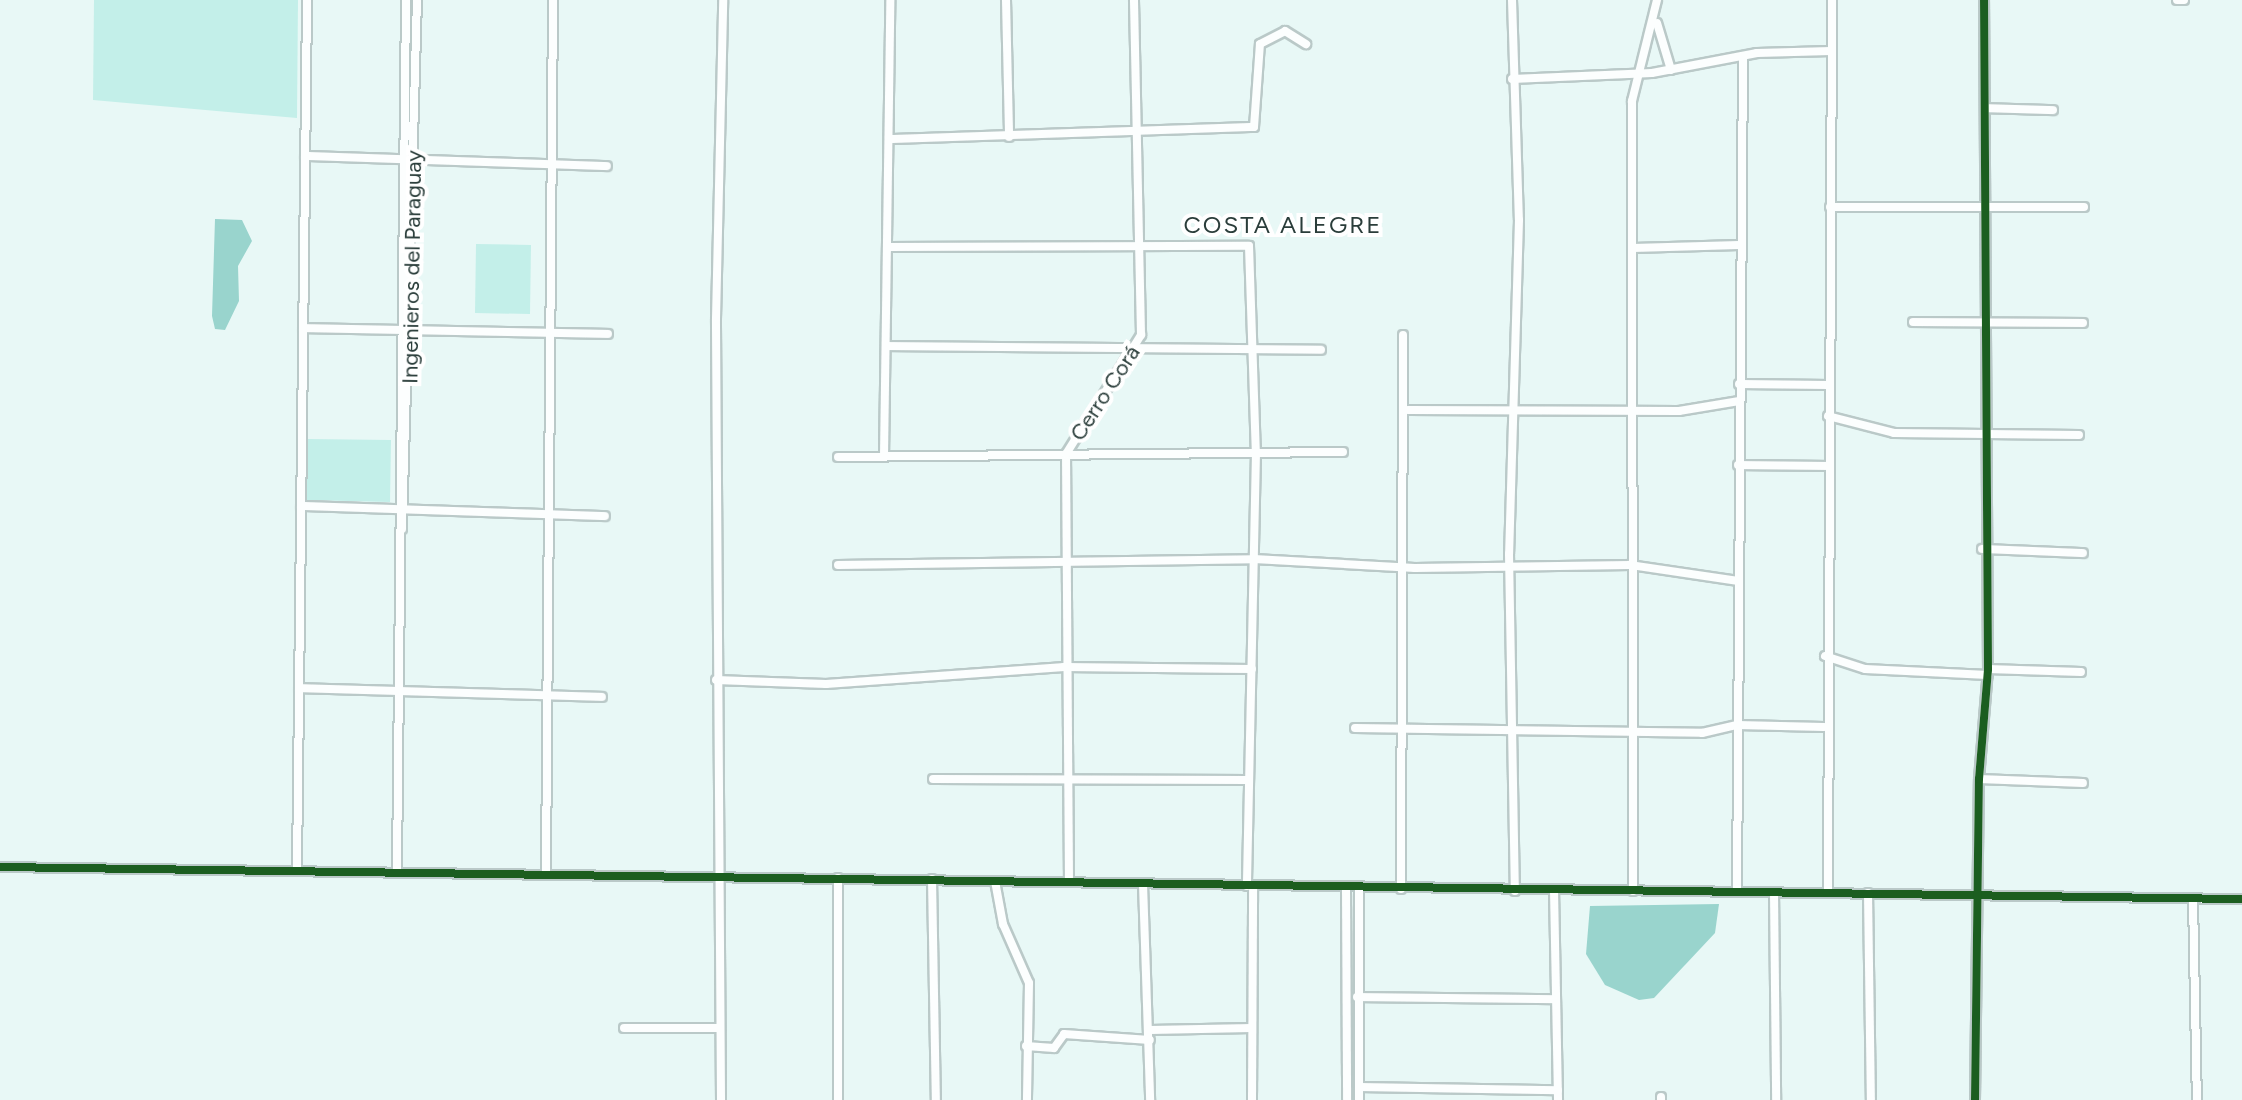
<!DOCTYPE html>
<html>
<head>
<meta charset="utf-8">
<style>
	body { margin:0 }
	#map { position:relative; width:2242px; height:1100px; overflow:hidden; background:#e8f8f6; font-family:Figtree,sans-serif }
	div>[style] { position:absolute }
	.green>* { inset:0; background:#c3efe9 }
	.water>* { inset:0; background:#99d4cd }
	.roads { filter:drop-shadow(2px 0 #bac9c8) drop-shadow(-2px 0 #bac9c8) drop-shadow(0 2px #bac9c8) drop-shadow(0 -2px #bac9c8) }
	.street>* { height:8px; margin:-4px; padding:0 4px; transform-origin:4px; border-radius:4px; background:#fcfefe }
	.cycleway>* { height:8px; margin:-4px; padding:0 4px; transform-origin:4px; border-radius:4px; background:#1b5e20 }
	span { translate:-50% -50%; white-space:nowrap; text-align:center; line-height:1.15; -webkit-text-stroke:8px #fff; paint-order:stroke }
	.street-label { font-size:22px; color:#2a3d3a }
	.neighbourhood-label { font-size:24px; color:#2a3d3a; letter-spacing:2px }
</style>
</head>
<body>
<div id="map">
	<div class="green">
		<div style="clip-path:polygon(94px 0,298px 0,297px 118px,93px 100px)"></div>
		<div style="clip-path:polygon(476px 244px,531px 245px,530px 314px,475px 313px)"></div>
		<div style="clip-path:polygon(308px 439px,391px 440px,390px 502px,306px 500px)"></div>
	</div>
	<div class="water">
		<div style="clip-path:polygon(215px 219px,242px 220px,252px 241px,238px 266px,239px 301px,225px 330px,215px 329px,212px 316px)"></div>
		<div style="clip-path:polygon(1719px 904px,1715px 933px,1654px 998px,1639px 1000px,1605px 985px,1586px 954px,1590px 906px)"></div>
	</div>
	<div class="roads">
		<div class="street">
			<div style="left:1006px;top:0;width:137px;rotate:88.7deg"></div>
			<div style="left:1512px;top:0;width:220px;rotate:88.2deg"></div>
			<div style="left:1519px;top:220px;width:334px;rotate:91.7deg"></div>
			<div style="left:1509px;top:554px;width:337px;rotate:89deg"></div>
			<div style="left:2177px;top:0;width:7px"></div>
			<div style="left:1657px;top:23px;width:49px;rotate:73.4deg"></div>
			<div style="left:1512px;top:79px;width:140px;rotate:-2.5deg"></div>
			<div style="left:1652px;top:73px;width:107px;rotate:-10.8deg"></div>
			<div style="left:1757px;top:53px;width:74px;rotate:-1.5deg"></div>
			<div style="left:1985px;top:108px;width:68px;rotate:1.7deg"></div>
			<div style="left:889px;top:139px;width:365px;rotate:-1.9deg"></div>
			<div style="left:1254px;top:127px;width:83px;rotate:-85.9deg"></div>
			<div style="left:1260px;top:44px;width:28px;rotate:-27deg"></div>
			<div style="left:1285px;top:31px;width:25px;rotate:32deg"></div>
			<div style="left:305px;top:156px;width:302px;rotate:1.9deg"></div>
			<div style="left:1830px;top:207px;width:254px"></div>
			<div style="left:887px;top:247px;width:362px;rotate:-0.2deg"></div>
			<div style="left:1249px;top:246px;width:206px;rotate:88.1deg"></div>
			<div style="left:1256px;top:452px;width:434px;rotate:91.2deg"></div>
			<div style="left:1633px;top:248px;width:106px;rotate:-1.6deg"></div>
			<div style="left:1913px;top:322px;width:170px;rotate:0.3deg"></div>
			<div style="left:303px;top:328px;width:305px;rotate:1.1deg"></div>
			<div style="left:886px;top:346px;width:435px;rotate:0.5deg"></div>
			<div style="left:1739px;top:384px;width:89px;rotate:0.6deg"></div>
			<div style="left:1408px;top:410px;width:271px;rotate:0.2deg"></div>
			<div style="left:1679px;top:411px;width:61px;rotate:-9.5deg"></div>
			<div style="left:1828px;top:416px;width:68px;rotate:14.4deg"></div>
			<div style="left:1894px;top:433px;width:185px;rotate:0.6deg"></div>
			<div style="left:884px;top:456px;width:456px;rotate:-89.2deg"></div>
			<div style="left:838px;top:457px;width:505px;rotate:-0.57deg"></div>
			<div style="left:1738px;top:465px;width:89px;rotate:0.6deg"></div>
			<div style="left:301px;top:506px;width:304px;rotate:1.9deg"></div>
			<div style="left:402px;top:529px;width:529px;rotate:-88.38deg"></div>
			<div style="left:1982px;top:549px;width:101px;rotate:2.3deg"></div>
			<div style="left:838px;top:565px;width:416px;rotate:-0.8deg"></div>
			<div style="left:1254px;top:559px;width:161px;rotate:3.2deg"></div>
			<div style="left:1415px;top:568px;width:215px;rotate:-0.8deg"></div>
			<div style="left:1630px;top:565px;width:109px;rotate:8.4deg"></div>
			<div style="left:1825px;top:656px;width:42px;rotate:18deg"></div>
			<div style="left:1865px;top:669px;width:123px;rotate:2.8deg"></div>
			<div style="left:1988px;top:669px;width:93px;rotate:1.8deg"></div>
			<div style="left:716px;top:680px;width:110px;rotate:2.1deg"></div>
			<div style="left:826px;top:684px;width:239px;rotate:-4.1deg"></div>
			<div style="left:1064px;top:667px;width:188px;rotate:0.6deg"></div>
			<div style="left:299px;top:688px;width:303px;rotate:1.7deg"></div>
			<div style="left:1355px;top:728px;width:347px;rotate:0.8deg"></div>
			<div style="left:1702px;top:733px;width:36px;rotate:-13deg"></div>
			<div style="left:1737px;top:725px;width:87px;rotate:1.3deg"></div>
			<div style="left:933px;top:779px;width:316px;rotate:0.2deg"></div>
			<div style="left:1979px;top:779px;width:104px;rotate:2.2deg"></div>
			<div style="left:0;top:867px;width:2242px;rotate:0.82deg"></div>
			<div style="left:297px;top:869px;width:869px;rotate:-89.34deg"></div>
			<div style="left:397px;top:870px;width:870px;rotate:-89.41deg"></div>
			<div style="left:546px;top:871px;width:871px;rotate:-89.54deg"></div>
			<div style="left:932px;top:879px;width:221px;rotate:89deg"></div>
			<div style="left:995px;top:881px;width:44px;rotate:79.5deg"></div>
			<div style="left:1003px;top:924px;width:64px;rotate:66.2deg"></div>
			<div style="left:1029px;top:983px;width:117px;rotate:91deg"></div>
			<div style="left:1069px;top:882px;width:428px;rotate:-90.4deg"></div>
			<div style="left:1066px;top:454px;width:141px;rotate:-57.8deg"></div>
			<div style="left:1141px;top:335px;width:335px;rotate:-91.2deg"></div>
			<div style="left:1143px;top:884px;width:216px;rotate:88.1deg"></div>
			<div style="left:1346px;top:888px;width:212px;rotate:89.7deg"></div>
			<div style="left:1401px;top:889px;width:554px;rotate:-89.79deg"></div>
			<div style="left:1554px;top:890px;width:210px;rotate:88.9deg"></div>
			<div style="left:1633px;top:891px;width:790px;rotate:-90.07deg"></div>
			<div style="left:1632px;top:101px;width:104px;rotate:-76.1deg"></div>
			<div style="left:1737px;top:892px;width:833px;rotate:-89.59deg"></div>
			<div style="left:1774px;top:892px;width:208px;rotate:89.4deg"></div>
			<div style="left:1828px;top:893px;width:893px;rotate:-89.74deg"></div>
			<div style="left:1868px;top:893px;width:207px;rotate:89.2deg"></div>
			<div style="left:2193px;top:898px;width:202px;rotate:88.9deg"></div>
			<div style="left:1357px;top:997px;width:199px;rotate:0.6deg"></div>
			<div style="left:624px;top:1028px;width:96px"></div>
			<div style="left:1150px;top:1030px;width:102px;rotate:-1.1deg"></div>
			<div style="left:1026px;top:1046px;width:28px;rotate:4deg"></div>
			<div style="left:1054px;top:1048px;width:17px;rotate:-54deg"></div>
			<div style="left:1064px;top:1034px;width:86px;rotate:4deg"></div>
			<div style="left:1359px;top:1087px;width:199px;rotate:0.9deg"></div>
			<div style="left:1661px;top:1097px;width:3px;rotate:90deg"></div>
			<div style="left:721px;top:1100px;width:781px;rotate:-90.37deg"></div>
			<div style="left:716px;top:319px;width:319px;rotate:-88.7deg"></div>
			<div style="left:838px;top:1100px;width:222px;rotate:-90deg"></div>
			<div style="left:1252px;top:1100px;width:214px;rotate:-89.7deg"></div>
			<div style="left:1359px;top:1100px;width:212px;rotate:-90deg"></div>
			<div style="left:1975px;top:1100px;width:321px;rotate:-89.3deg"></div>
			<div style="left:1979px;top:779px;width:110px;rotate:-85.3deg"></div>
			<div style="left:1988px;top:669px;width:669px;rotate:-90.34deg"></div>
		</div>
	</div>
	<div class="cycleway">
		<div style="left:0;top:867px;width:2242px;rotate:0.82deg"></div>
		<div style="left:1975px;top:1100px;width:321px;rotate:-89.3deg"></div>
		<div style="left:1979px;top:779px;width:110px;rotate:-85.3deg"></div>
		<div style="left:1988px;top:669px;width:669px;rotate:-90.34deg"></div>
	</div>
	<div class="street-label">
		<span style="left:412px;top:267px;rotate:-89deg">Ingenieros del Paraguay</span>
		<span style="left:1105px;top:393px;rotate:-57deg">Cerro Corá</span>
	</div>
	<div class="neighbourhood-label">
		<span style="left:1283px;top:225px">COSTA ALEGRE</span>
	</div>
</div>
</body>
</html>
